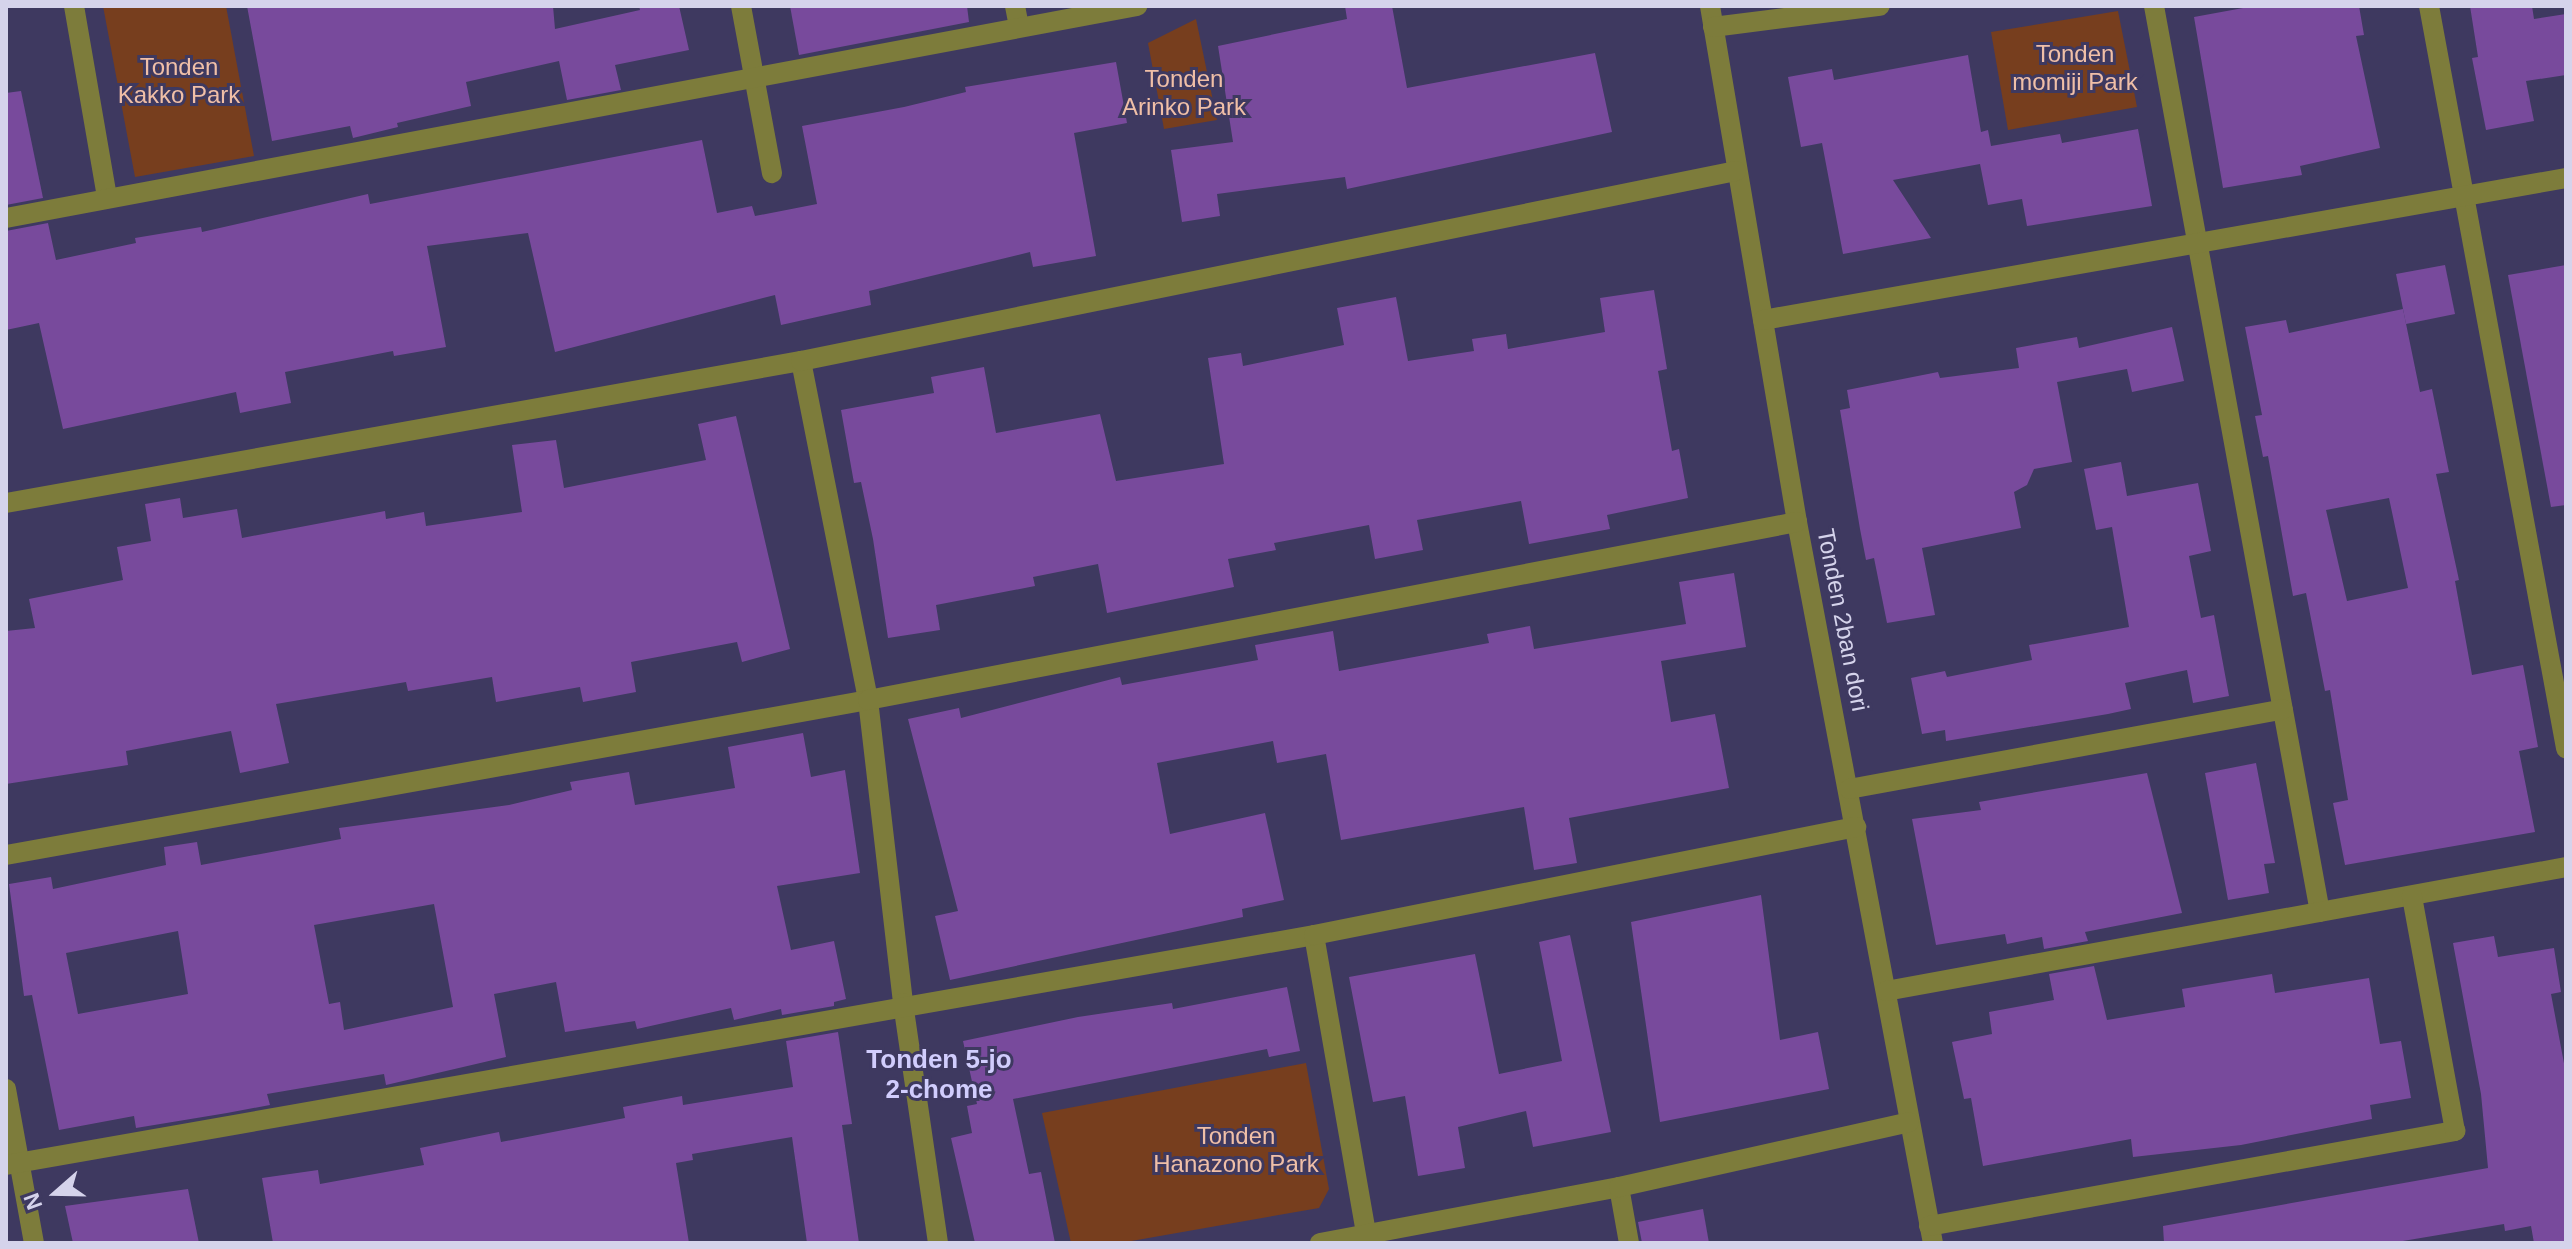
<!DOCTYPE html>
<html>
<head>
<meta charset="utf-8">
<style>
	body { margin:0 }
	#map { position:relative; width:2572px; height:1249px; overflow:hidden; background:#3e3960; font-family:Arial,sans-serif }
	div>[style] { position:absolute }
	.green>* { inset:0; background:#773e1e }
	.building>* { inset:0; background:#784a9c }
	.minor>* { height:20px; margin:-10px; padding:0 10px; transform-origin:10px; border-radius:10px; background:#7d7c3b }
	span { translate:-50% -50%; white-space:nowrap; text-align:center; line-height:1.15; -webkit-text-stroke:6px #3e3960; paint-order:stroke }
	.park-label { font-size:24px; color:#f0bfa7 }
	.street-label { font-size:24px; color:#d5d3eb }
	.neighbourhood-label { font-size:26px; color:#d1cdfd; font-weight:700 }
	.frame { position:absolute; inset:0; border:8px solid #d5d3eb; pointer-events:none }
	.north { position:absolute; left:16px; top:1153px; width:80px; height:80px; -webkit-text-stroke:6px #3e3960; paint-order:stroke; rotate:250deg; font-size:22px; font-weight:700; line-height:32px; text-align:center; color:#d5d3eb }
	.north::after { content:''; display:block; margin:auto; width:28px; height:36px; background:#d5d3eb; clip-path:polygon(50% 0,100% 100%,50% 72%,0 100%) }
</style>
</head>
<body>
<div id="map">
	<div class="green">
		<div style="clip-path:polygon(103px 6px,226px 6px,254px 156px,135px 177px)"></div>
		<div style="clip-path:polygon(2118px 11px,2137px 107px,2008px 130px,1991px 32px)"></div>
		<div style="clip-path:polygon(1196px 19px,1217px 120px,1164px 129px,1148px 43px)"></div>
		<div style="clip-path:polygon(1306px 1063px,1329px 1189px,1319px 1208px,1120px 1243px,1071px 1243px,1042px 1113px)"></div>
	</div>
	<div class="building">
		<div style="clip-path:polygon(247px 6px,553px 6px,555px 29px,640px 10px,639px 6px,679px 6px,689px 50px,615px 65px,621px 90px,567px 100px,559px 61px,466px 82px,471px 106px,397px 123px,398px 127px,353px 138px,350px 126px,272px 141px)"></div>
		<div style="clip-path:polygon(790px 6px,967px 6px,969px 22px,799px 55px)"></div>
		<div style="clip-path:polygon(1345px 6px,1392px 6px,1407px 88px,1595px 53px,1612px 132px,1347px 189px,1345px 177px,1217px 194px,1220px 216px,1182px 222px,1171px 150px,1233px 142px,1218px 46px,1347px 19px)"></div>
		<div style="clip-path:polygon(2254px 6px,2359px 6px,2364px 35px,2356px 36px,2380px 148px,2300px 166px,2302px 175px,2223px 188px,2194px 17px)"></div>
		<div style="clip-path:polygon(2470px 6px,2532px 6px,2534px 19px,2566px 14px,2566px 75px,2526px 81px,2534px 121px,2486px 130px,2472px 58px,2478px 57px)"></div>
		<div style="clip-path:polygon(1968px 55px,1981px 132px,1988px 130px,1991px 146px,2060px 134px,2062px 143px,2138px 129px,2152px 206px,2027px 226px,2022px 199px,1988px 205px,1980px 164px,1893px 180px,1931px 238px,1843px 254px,1822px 143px,1801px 147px,1788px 77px,1832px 69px,1834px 80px)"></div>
		<div style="clip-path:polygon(1116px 62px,1127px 123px,1074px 133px,1096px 256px,1033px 267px,1030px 252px,869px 291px,871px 305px,781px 325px,775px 295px,555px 352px,528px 233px,427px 246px,446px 347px,394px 356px,393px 351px,285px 372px,291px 403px,240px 413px,236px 392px,63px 429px,39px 323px,6px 330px,6px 231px,48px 223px,56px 260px,136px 243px,135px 238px,201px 227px,202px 232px,368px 194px,370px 204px,702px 140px,717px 213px,752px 206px,755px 216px,817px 204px,802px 126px,904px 107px,966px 92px,965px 87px)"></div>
		<div style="clip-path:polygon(21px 91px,43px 198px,6px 205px,6px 93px)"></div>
		<div style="clip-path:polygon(2445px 265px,2455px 314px,2406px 324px,2396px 274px)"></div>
		<div style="clip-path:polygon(2566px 265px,2566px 505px,2551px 507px,2508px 275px)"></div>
		<div style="clip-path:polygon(1654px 290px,1667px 369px,1658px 371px,1672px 451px,1679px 449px,1688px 498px,1607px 515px,1610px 529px,1529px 544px,1521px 501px,1417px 520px,1423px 550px,1375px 559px,1369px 525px,1274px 543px,1276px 550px,1228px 559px,1234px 587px,1107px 613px,1098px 564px,1033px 577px,1035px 586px,936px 605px,940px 630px,888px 638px,873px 539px,861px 482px,854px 483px,841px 410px,934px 393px,931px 377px,984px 367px,996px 433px,1100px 414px,1116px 481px,1224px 464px,1208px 358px,1241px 353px,1243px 366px,1344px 345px,1337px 308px,1396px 297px,1408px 361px,1474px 351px,1472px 339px,1506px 334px,1508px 349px,1605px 332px,1600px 298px)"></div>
		<div style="clip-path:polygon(evenodd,2403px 309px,2420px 392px,2432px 389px,2449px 472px,2436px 474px,2459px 580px,2455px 581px,2472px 675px,2523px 665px,2538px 747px,2519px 751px,2535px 832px,2345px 865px,2333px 803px,2348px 800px,2330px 690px,2325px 691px,2306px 593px,2293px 596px,2268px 456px,2263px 457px,2255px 416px,2262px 415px,2245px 327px,2286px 320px,2289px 333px,2403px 309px,2389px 498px,2408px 588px,2347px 601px,2326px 510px,2389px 498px)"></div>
		<div style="clip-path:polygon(2172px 327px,2184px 381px,2132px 392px,2127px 369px,2057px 382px,2072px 462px,2034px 469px,2027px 485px,2014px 492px,2021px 528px,1922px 548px,1935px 615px,1887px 623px,1874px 558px,1866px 560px,1860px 529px,1840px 410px,1850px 408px,1847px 390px,1938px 372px,1940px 378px,2019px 368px,2016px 348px,2077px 337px,2079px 348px)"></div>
		<div style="clip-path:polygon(736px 416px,790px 649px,742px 662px,737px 642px,631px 662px,636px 692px,583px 702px,580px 687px,496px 702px,492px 677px,408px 691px,406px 682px,276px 704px,289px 763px,240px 773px,231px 731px,126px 751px,128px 765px,6px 784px,6px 631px,35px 628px,29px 599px,123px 580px,117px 547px,151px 541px,145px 504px,180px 498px,183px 518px,237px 509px,242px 538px,385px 511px,386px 519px,424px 512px,426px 526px,522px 512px,512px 445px,556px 440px,564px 488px,706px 460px,698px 424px)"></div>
		<div style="clip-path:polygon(2121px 462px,2127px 496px,2198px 483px,2211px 551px,2189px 556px,2201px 618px,2214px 615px,2229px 696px,2193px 703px,2187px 670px,2125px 683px,2131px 709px,2108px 714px,1946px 741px,1945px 730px,1922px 734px,1911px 678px,1945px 671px,1947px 677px,2032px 660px,2029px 645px,2129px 627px,2112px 527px,2096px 530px,2084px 469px)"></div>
		<div style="clip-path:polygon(1734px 573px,1746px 647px,1661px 661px,1671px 722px,1715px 714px,1729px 788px,1569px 818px,1577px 863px,1534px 870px,1524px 807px,1341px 840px,1326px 754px,1277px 763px,1273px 741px,1157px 763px,1170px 834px,1265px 813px,1284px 900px,1242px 909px,1243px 917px,950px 980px,935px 916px,958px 911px,908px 719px,959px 708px,961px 718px,1120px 677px,1122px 685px,1258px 660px,1255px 645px,1333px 631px,1339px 671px,1489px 643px,1487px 634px,1530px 626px,1534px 649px,1686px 624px,1679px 582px)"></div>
		<div style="clip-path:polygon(evenodd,803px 733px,811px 777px,845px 770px,860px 873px,777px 886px,791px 950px,834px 941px,846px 999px,834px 1002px,834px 1006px,782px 1015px,781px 1009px,734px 1020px,731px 1008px,637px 1029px,635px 1021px,565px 1032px,556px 982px,494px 994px,506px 1057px,386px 1085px,384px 1074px,267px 1094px,270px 1105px,227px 1113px,136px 1128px,134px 1116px,59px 1130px,32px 995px,24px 996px,9px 884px,51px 877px,53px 889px,166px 865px,164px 847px,197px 842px,201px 865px,341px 839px,339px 828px,509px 805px,572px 790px,570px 782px,629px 772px,635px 805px,735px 788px,728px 747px,803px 733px,434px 904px,453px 1007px,344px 1030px,340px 1002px,329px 1004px,314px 925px,434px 904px,803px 733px,178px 931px,188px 994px,78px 1014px,66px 953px,178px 931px)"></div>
		<div style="clip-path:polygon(2256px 763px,2275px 863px,2264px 864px,2269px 893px,2228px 900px,2205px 773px)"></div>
		<div style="clip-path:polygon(2147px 773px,2182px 913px,2085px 932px,2088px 941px,2044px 949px,2042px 937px,2007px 944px,2005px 934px,1936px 945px,1912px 819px,1981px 810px,1979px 802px)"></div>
		<div style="clip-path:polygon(1761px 895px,1780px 1040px,1818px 1032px,1829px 1089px,1660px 1122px,1631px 922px)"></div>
		<div style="clip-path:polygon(1570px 935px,1611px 1132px,1533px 1147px,1526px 1111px,1458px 1127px,1465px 1168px,1418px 1176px,1405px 1096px,1373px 1102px,1349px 977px,1475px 954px,1499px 1074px,1562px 1061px,1539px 942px)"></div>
		<div style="clip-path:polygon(2494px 936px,2498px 957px,2554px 948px,2561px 992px,2551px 994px,2566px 1074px,2566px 1243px,2534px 1243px,2531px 1226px,2505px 1231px,2504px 1224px,2391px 1243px,2164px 1243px,2163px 1226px,2488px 1168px,2481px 1094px,2453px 943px)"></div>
		<div style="clip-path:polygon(2094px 966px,2107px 1020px,2185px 1007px,2182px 989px,2272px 974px,2275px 993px,2369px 978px,2380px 1044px,2401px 1041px,2411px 1098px,2370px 1105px,2372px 1119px,2241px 1145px,2133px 1157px,2131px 1139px,1983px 1166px,1971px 1098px,1964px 1099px,1952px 1042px,1992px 1034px,1989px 1012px,2054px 1000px,2049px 974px)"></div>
		<div style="clip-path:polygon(1287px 987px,1300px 1051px,1269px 1057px,1267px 1049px,1013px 1099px,1029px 1174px,1041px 1172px,1055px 1243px,975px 1243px,951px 1138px,972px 1133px,967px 1106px,977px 1104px,963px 1041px,1078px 1017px,1172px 1003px,1173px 1009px)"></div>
		<div style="clip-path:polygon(838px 1032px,852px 1124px,842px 1125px,859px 1243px,807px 1243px,792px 1137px,692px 1154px,693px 1160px,676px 1163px,689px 1243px,273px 1243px,262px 1178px,318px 1170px,320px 1184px,424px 1165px,420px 1148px,499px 1132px,501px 1142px,625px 1118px,623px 1107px,682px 1096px,683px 1105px,793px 1087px,786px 1041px)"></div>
		<div style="clip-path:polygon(188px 1189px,199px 1243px,73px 1243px,65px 1206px)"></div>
		<div style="clip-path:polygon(1703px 1209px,1709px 1243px,1642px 1243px,1638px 1222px)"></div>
	</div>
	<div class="minor">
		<div style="left:74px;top:6px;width:195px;rotate:80.2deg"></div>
		<div style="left:741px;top:6px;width:170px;rotate:79.5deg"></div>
		<div style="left:1015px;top:6px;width:21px;rotate:79deg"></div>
		<div style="left:1710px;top:6px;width:523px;rotate:80.43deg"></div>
		<div style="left:1797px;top:522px;width:734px;rotate:79.32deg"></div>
		<div style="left:2154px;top:6px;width:921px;rotate:79.62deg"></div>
		<div style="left:2429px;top:6px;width:755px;rotate:79.54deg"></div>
		<div style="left:1713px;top:27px;width:168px;rotate:-7.2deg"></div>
		<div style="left:6px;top:218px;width:1151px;rotate:-10.62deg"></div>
		<div style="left:1763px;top:320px;width:815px;rotate:-10.03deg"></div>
		<div style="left:801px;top:361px;width:346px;rotate:78.8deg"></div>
		<div style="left:868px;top:700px;width:305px;rotate:83.4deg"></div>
		<div style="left:903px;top:1003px;width:243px;rotate:81.7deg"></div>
		<div style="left:6px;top:503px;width:808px;rotate:-10.13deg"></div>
		<div style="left:801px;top:361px;width:954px;rotate:-11.49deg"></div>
		<div style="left:1849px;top:789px;width:441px;rotate:-10.4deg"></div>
		<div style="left:6px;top:855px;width:876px;rotate:-10.19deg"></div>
		<div style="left:868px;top:700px;width:946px;rotate:-10.85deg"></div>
		<div style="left:1314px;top:935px;width:313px;rotate:80.1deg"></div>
		<div style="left:1886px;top:991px;width:691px;rotate:-10.33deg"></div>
		<div style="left:6px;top:1089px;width:157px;rotate:79.7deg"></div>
		<div style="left:6px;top:1165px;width:1328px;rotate:-9.97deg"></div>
		<div style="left:1314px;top:935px;width:553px;rotate:-11.27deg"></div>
		<div style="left:1619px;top:1187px;width:57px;rotate:79.9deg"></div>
		<div style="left:1929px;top:1226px;width:535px;rotate:-10.24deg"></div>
		<div style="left:2455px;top:1131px;width:239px;rotate:-100.4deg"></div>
		<div style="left:1320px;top:1243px;width:304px;rotate:-10.6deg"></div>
		<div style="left:1619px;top:1187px;width:297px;rotate:-12.6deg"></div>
	</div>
	<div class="park-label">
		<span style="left:2075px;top:68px">Tonden<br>momiji Park</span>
		<span style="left:179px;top:81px">Tonden<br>Kakko Park</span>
		<span style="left:1184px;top:93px">Tonden<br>Arinko Park</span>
		<span style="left:1236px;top:1150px">Tonden<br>Hanazono Park</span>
	</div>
	<div class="street-label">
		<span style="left:1843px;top:620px;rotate:79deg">Tonden 2ban dori</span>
	</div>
	<div class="neighbourhood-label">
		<span style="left:939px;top:1075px">Tonden 5-jo<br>2-chome</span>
	</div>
	<div class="frame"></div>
	<div class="north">N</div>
</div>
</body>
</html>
